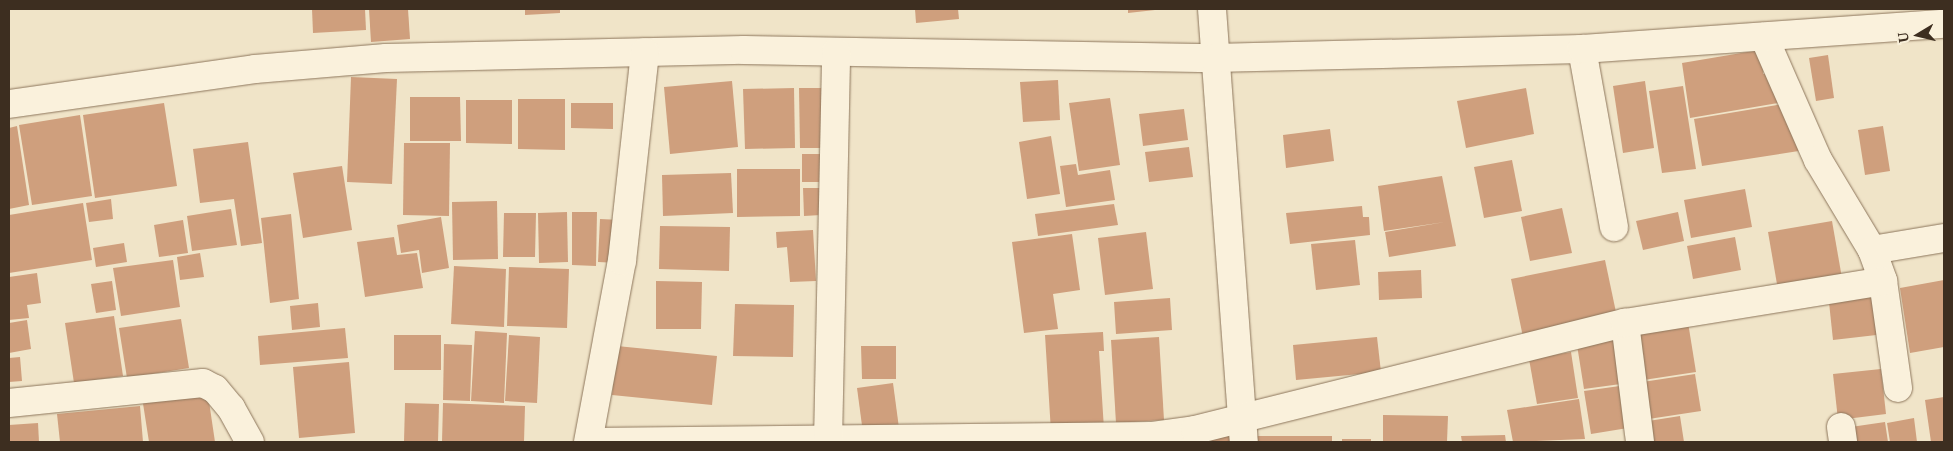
<!DOCTYPE html>
<style>
body{margin:0}
#map{position:relative;width:1953px;height:451px;overflow:hidden;background:#f0e4c8;font-family:"PT Serif",serif}
div>[style]{position:absolute}
[style*='--x']{left:calc(var(--x)*1px);top:calc(var(--y)*1px);width:calc(var(--w)*1px);rotate:calc(var(--a)*1deg)}
.building>*{inset:0;background:#cf9f7d}
.roads{filter:drop-shadow(0 0 1px #8d765c) drop-shadow(0 0 1px #8d765c)}
.street>*{height:28px;margin:-14px;padding:0 14px;transform-origin:14px;border-radius:14px;background:#faf1dc}
span{translate:-50% -50%;white-space:nowrap;text-align:center;line-height:1.15;-webkit-text-stroke:4.5px #f7eed8;paint-order:stroke}
.frame{position:absolute;inset:0;border:10px solid #3d2e20;pointer-events:none}
.north{position:absolute;left:1893px;top:10px;width:50px;height:50px;-webkit-text-stroke:4px #f7eed8;paint-order:stroke;rotate:261deg;font-size:14px;font-weight:700;line-height:20px;text-align:center;color:#3d2e20}
.north::after{content:'';display:block;margin:auto;width:18px;height:22px;background:#3d2e20;clip-path:polygon(50% 0,100% 100%,50% 72%,0 100%)}
</style>
<div id="map">
<div class="building">
<div style="clip-path:polygon(312px 9px,365px 9px,366px 30px,313px 33px)"></div>
<div style="clip-path:polygon(369px 9px,408px 9px,410px 39px,371px 42px)"></div>
<div style="clip-path:polygon(525px 9px,560px 9px,560px 13px,525px 15px)"></div>
<div style="clip-path:polygon(915px 9px,958px 9px,959px 19px,916px 23px)"></div>
<div style="clip-path:polygon(1128px 9px,1155px 9px,1155px 10px,1128px 13px)"></div>
<div style="clip-path:polygon(1765px 49px,1763px 74px,1769px 73px,1774px 81px,1778px 103px,1690px 118px,1682px 63px)"></div>
<div style="clip-path:polygon(1828px 55px,1834px 98px,1816px 101px,1809px 58px)"></div>
<div style="clip-path:polygon(351px 77px,397px 79px,392px 184px,347px 182px)"></div>
<div style="clip-path:polygon(1058px 80px,1060px 120px,1023px 122px,1020px 82px)"></div>
<div style="clip-path:polygon(732px 81px,738px 147px,670px 154px,664px 87px)"></div>
<div style="clip-path:polygon(1645px 81px,1654px 148px,1623px 153px,1613px 86px)"></div>
<div style="clip-path:polygon(1683px 86px,1696px 169px,1662px 173px,1649px 91px)"></div>
<div style="clip-path:polygon(794px 88px,795px 148px,745px 149px,743px 89px)"></div>
<div style="clip-path:polygon(799px 88px,823px 88px,824px 148px,800px 148px)"></div>
<div style="clip-path:polygon(1526px 88px,1534px 134px,1466px 148px,1457px 101px)"></div>
<div style="clip-path:polygon(410px 97px,460px 97px,461px 141px,410px 141px)"></div>
<div style="clip-path:polygon(1110px 98px,1120px 165px,1079px 171px,1069px 103px)"></div>
<div style="clip-path:polygon(518px 99px,565px 99px,565px 150px,518px 149px)"></div>
<div style="clip-path:polygon(466px 100px,512px 100px,512px 144px,466px 143px)"></div>
<div style="clip-path:polygon(164px 103px,177px 186px,95px 198px,83px 115px)"></div>
<div style="clip-path:polygon(571px 103px,613px 103px,613px 129px,571px 128px)"></div>
<div style="clip-path:polygon(1783px 104px,1805px 150px,1702px 166px,1694px 119px)"></div>
<div style="clip-path:polygon(1184px 109px,1188px 140px,1143px 146px,1139px 114px)"></div>
<div style="clip-path:polygon(80px 115px,92px 196px,32px 205px,19px 125px)"></div>
<div style="clip-path:polygon(17px 126px,29px 205px,9px 209px,9px 128px)"></div>
<div style="clip-path:polygon(1883px 126px,1890px 171px,1865px 175px,1858px 130px)"></div>
<div style="clip-path:polygon(1330px 129px,1334px 161px,1286px 168px,1283px 135px)"></div>
<div style="clip-path:polygon(1051px 136px,1060px 194px,1027px 199px,1019px 142px)"></div>
<div style="clip-path:polygon(248px 142px,262px 243px,241px 246px,234px 199px,200px 203px,193px 149px)"></div>
<div style="clip-path:polygon(404px 143px,450px 143px,449px 216px,403px 215px)"></div>
<div style="clip-path:polygon(1189px 147px,1193px 177px,1149px 182px,1145px 152px)"></div>
<div style="clip-path:polygon(802px 154px,824px 154px,824px 182px,802px 182px)"></div>
<div style="clip-path:polygon(1512px 160px,1522px 211px,1484px 218px,1474px 167px)"></div>
<div style="clip-path:polygon(1076px 164px,1078px 175px,1110px 170px,1115px 200px,1066px 207px,1060px 166px)"></div>
<div style="clip-path:polygon(342px 166px,352px 230px,303px 238px,293px 173px)"></div>
<div style="clip-path:polygon(737px 169px,800px 169px,800px 216px,737px 217px)"></div>
<div style="clip-path:polygon(731px 173px,733px 213px,663px 216px,662px 175px)"></div>
<div style="clip-path:polygon(1442px 176px,1456px 246px,1389px 257px,1385px 232px,1445px 222px,1384px 231px,1378px 186px)"></div>
<div style="clip-path:polygon(803px 188px,821px 188px,821px 215px,804px 216px)"></div>
<div style="clip-path:polygon(1745px 189px,1752px 227px,1691px 238px,1684px 200px)"></div>
<div style="clip-path:polygon(111px 199px,113px 219px,89px 222px,86px 203px)"></div>
<div style="clip-path:polygon(497px 201px,498px 259px,453px 260px,452px 202px)"></div>
<div style="clip-path:polygon(83px 203px,92px 260px,9px 273px,9px 215px)"></div>
<div style="clip-path:polygon(1114px 204px,1118px 225px,1038px 236px,1035px 214px)"></div>
<div style="clip-path:polygon(1362px 206px,1363px 217px,1369px 217px,1370px 235px,1290px 244px,1286px 213px)"></div>
<div style="clip-path:polygon(1562px 208px,1572px 253px,1530px 261px,1521px 217px)"></div>
<div style="clip-path:polygon(231px 209px,237px 245px,192px 251px,187px 216px)"></div>
<div style="clip-path:polygon(567px 212px,568px 262px,539px 263px,538px 213px)"></div>
<div style="clip-path:polygon(572px 212px,597px 212px,596px 266px,572px 265px)"></div>
<div style="clip-path:polygon(1678px 212px,1684px 241px,1643px 250px,1636px 221px)"></div>
<div style="clip-path:polygon(504px 213px,536px 213px,535px 257px,503px 257px)"></div>
<div style="clip-path:polygon(291px 214px,299px 299px,270px 303px,261px 218px)"></div>
<div style="clip-path:polygon(441px 217px,449px 268px,422px 273px,419px 250px,401px 253px,397px 225px)"></div>
<div style="clip-path:polygon(600px 219px,621px 220px,619px 263px,598px 262px)"></div>
<div style="clip-path:polygon(183px 220px,188px 253px,159px 257px,154px 225px)"></div>
<div style="clip-path:polygon(1832px 221px,1842px 278px,1778px 290px,1768px 232px)"></div>
<div style="clip-path:polygon(660px 226px,730px 227px,729px 271px,659px 269px)"></div>
<div style="clip-path:polygon(813px 230px,816px 281px,790px 282px,787px 247px,777px 248px,776px 232px)"></div>
<div style="clip-path:polygon(1146px 232px,1153px 289px,1105px 295px,1098px 238px)"></div>
<div style="clip-path:polygon(1072px 234px,1080px 290px,1053px 294px,1058px 329px,1024px 333px,1012px 242px)"></div>
<div style="clip-path:polygon(394px 237px,397px 255px,417px 253px,423px 288px,365px 297px,357px 242px)"></div>
<div style="clip-path:polygon(1735px 237px,1741px 270px,1693px 279px,1687px 246px)"></div>
<div style="clip-path:polygon(1355px 240px,1360px 285px,1316px 290px,1311px 244px)"></div>
<div style="clip-path:polygon(124px 243px,127px 262px,96px 267px,93px 248px)"></div>
<div style="clip-path:polygon(200px 253px,204px 277px,180px 280px,177px 257px)"></div>
<div style="clip-path:polygon(173px 260px,180px 307px,121px 316px,113px 268px)"></div>
<div style="clip-path:polygon(1605px 260px,1617px 317px,1523px 337px,1511px 279px)"></div>
<div style="clip-path:polygon(454px 266px,506px 269px,504px 327px,451px 324px)"></div>
<div style="clip-path:polygon(509px 267px,569px 269px,567px 328px,507px 326px)"></div>
<div style="clip-path:polygon(1421px 270px,1422px 298px,1379px 300px,1378px 272px)"></div>
<div style="clip-path:polygon(37px 273px,41px 303px,27px 305px,29px 318px,9px 320px,9px 277px)"></div>
<div style="clip-path:polygon(1944px 280px,1944px 347px,1910px 353px,1900px 288px)"></div>
<div style="clip-path:polygon(112px 281px,116px 310px,96px 313px,91px 284px)"></div>
<div style="clip-path:polygon(656px 281px,702px 282px,701px 329px,656px 329px)"></div>
<div style="clip-path:polygon(1880px 287px,1885px 334px,1833px 340px,1828px 293px)"></div>
<div style="clip-path:polygon(1170px 298px,1172px 330px,1116px 334px,1114px 302px)"></div>
<div style="clip-path:polygon(318px 303px,320px 327px,292px 330px,290px 306px)"></div>
<div style="clip-path:polygon(735px 304px,794px 305px,793px 357px,733px 356px)"></div>
<div style="clip-path:polygon(114px 316px,123px 376px,74px 383px,65px 323px)"></div>
<div style="clip-path:polygon(1687px 316px,1696px 372px,1637px 381px,1628px 325px)"></div>
<div style="clip-path:polygon(181px 319px,189px 368px,127px 378px,119px 328px)"></div>
<div style="clip-path:polygon(27px 320px,31px 349px,9px 353px,9px 323px)"></div>
<div style="clip-path:polygon(345px 328px,348px 358px,260px 365px,258px 336px)"></div>
<div style="clip-path:polygon(475px 331px,507px 333px,504px 403px,471px 401px)"></div>
<div style="clip-path:polygon(1103px 332px,1104px 351px,1099px 351px,1104px 429px,1051px 432px,1045px 335px)"></div>
<div style="clip-path:polygon(394px 335px,441px 335px,441px 370px,394px 370px)"></div>
<div style="clip-path:polygon(509px 335px,540px 337px,537px 403px,505px 401px)"></div>
<div style="clip-path:polygon(1159px 337px,1164px 420px,1116px 423px,1111px 340px)"></div>
<div style="clip-path:polygon(1377px 337px,1381px 372px,1296px 380px,1293px 345px)"></div>
<div style="clip-path:polygon(1621px 339px,1628px 383px,1584px 389px,1577px 345px)"></div>
<div style="clip-path:polygon(444px 344px,472px 345px,470px 401px,443px 400px)"></div>
<div style="clip-path:polygon(617px 346px,717px 356px,712px 405px,612px 395px)"></div>
<div style="clip-path:polygon(861px 346px,896px 346px,896px 379px,862px 379px)"></div>
<div style="clip-path:polygon(1571px 352px,1578px 398px,1537px 404px,1529px 359px)"></div>
<div style="clip-path:polygon(20px 357px,22px 381px,9px 382px,9px 358px)"></div>
<div style="clip-path:polygon(349px 362px,355px 433px,299px 438px,293px 367px)"></div>
<div style="clip-path:polygon(1881px 369px,1886px 414px,1838px 420px,1833px 374px)"></div>
<div style="clip-path:polygon(1695px 374px,1701px 411px,1642px 420px,1636px 383px)"></div>
<div style="clip-path:polygon(893px 383px,899px 428px,863px 433px,857px 388px)"></div>
<div style="clip-path:polygon(1627px 385px,1634px 427px,1591px 434px,1584px 391px)"></div>
<div style="clip-path:polygon(207px 388px,215px 442px,149px 442px,142px 397px)"></div>
<div style="clip-path:polygon(1944px 397px,1944px 442px,1931px 442px,1925px 400px)"></div>
<div style="clip-path:polygon(1579px 399px,1585px 439px,1513px 442px,1507px 410px)"></div>
<div style="clip-path:polygon(405px 403px,439px 404px,438px 442px,404px 442px)"></div>
<div style="clip-path:polygon(443px 403px,525px 406px,524px 442px,442px 442px)"></div>
<div style="clip-path:polygon(140px 406px,143px 442px,60px 442px,57px 414px)"></div>
<div style="clip-path:polygon(1383px 415px,1448px 416px,1447px 442px,1383px 442px)"></div>
<div style="clip-path:polygon(1680px 416px,1684px 442px,1645px 442px,1642px 422px)"></div>
<div style="clip-path:polygon(1914px 418px,1917px 442px,1890px 442px,1887px 423px)"></div>
<div style="clip-path:polygon(1885px 422px,1888px 442px,1846px 442px,1844px 428px)"></div>
<div style="clip-path:polygon(38px 423px,39px 442px,9px 442px,9px 425px)"></div>
<div style="clip-path:polygon(1236px 435px,1237px 442px,1207px 442px,1206px 439px)"></div>
<div style="clip-path:polygon(1505px 435px,1506px 442px,1462px 442px,1461px 436px)"></div>
<div style="clip-path:polygon(1255px 436px,1332px 436px,1332px 442px,1255px 442px)"></div>
<div style="clip-path:polygon(1342px 439px,1371px 439px,1371px 442px,1342px 442px)"></div>
</div>
<div class="roads">
<div class="street">
<div style="--x:1212;--y:9;--w:434;--a:85.8"></div>
<div style="--x:1764;--y:37;--w:134;--a:66.3"></div>
<div style="--x:1818;--y:160;--w:105;--a:59"></div>
<div style="--x:1872;--y:250;--w:33;--a:70"></div>
<div style="--x:1883;--y:281;--w:108;--a:82"></div>
<div style="--x:1582;--y:49;--w:181;--a:79.8"></div>
<div style="--x:9;--y:104;--w:248;--a:-8.1"></div>
<div style="--x:255;--y:69;--w:131;--a:-4.8"></div>
<div style="--x:386;--y:58;--w:358;--a:-1.3"></div>
<div style="--x:744;--y:50;--w:470;--a:1"></div>
<div style="--x:1214;--y:58;--w:368;--a:-1.4"></div>
<div style="--x:1582;--y:49;--w:363;--a:-4"></div>
<div style="--x:1872;--y:250;--w:73;--a:-9.5"></div>
<div style="--x:1625;--y:323;--w:120;--a:82.8"></div>
<div style="--x:9;--y:403;--w:195;--a:-5.9"></div>
<div style="--x:203;--y:383;--w:13;--a:27"></div>
<div style="--x:215;--y:389;--w:25;--a:50"></div>
<div style="--x:231;--y:408;--w:39;--a:61"></div>
<div style="--x:1841;--y:427;--w:15;--a:82"></div>
<div style="--x:588;--y:442;--w:184;--a:-79.4"></div>
<div style="--x:622;--y:261;--w:210;--a:-83.7"></div>
<div style="--x:592;--y:442;--w:559;--a:-0.61"></div>
<div style="--x:1151;--y:436;--w:44;--a:-7.8"></div>
<div style="--x:1195;--y:430;--w:443;--a:-14"></div>
<div style="--x:1625;--y:323;--w:261;--a:-9.2"></div>
<div style="--x:828;--y:442;--w:390;--a:-88.8"></div>
</div>
</div>
<div class="frame"></div>
<div class="north">U</div>
</div>
